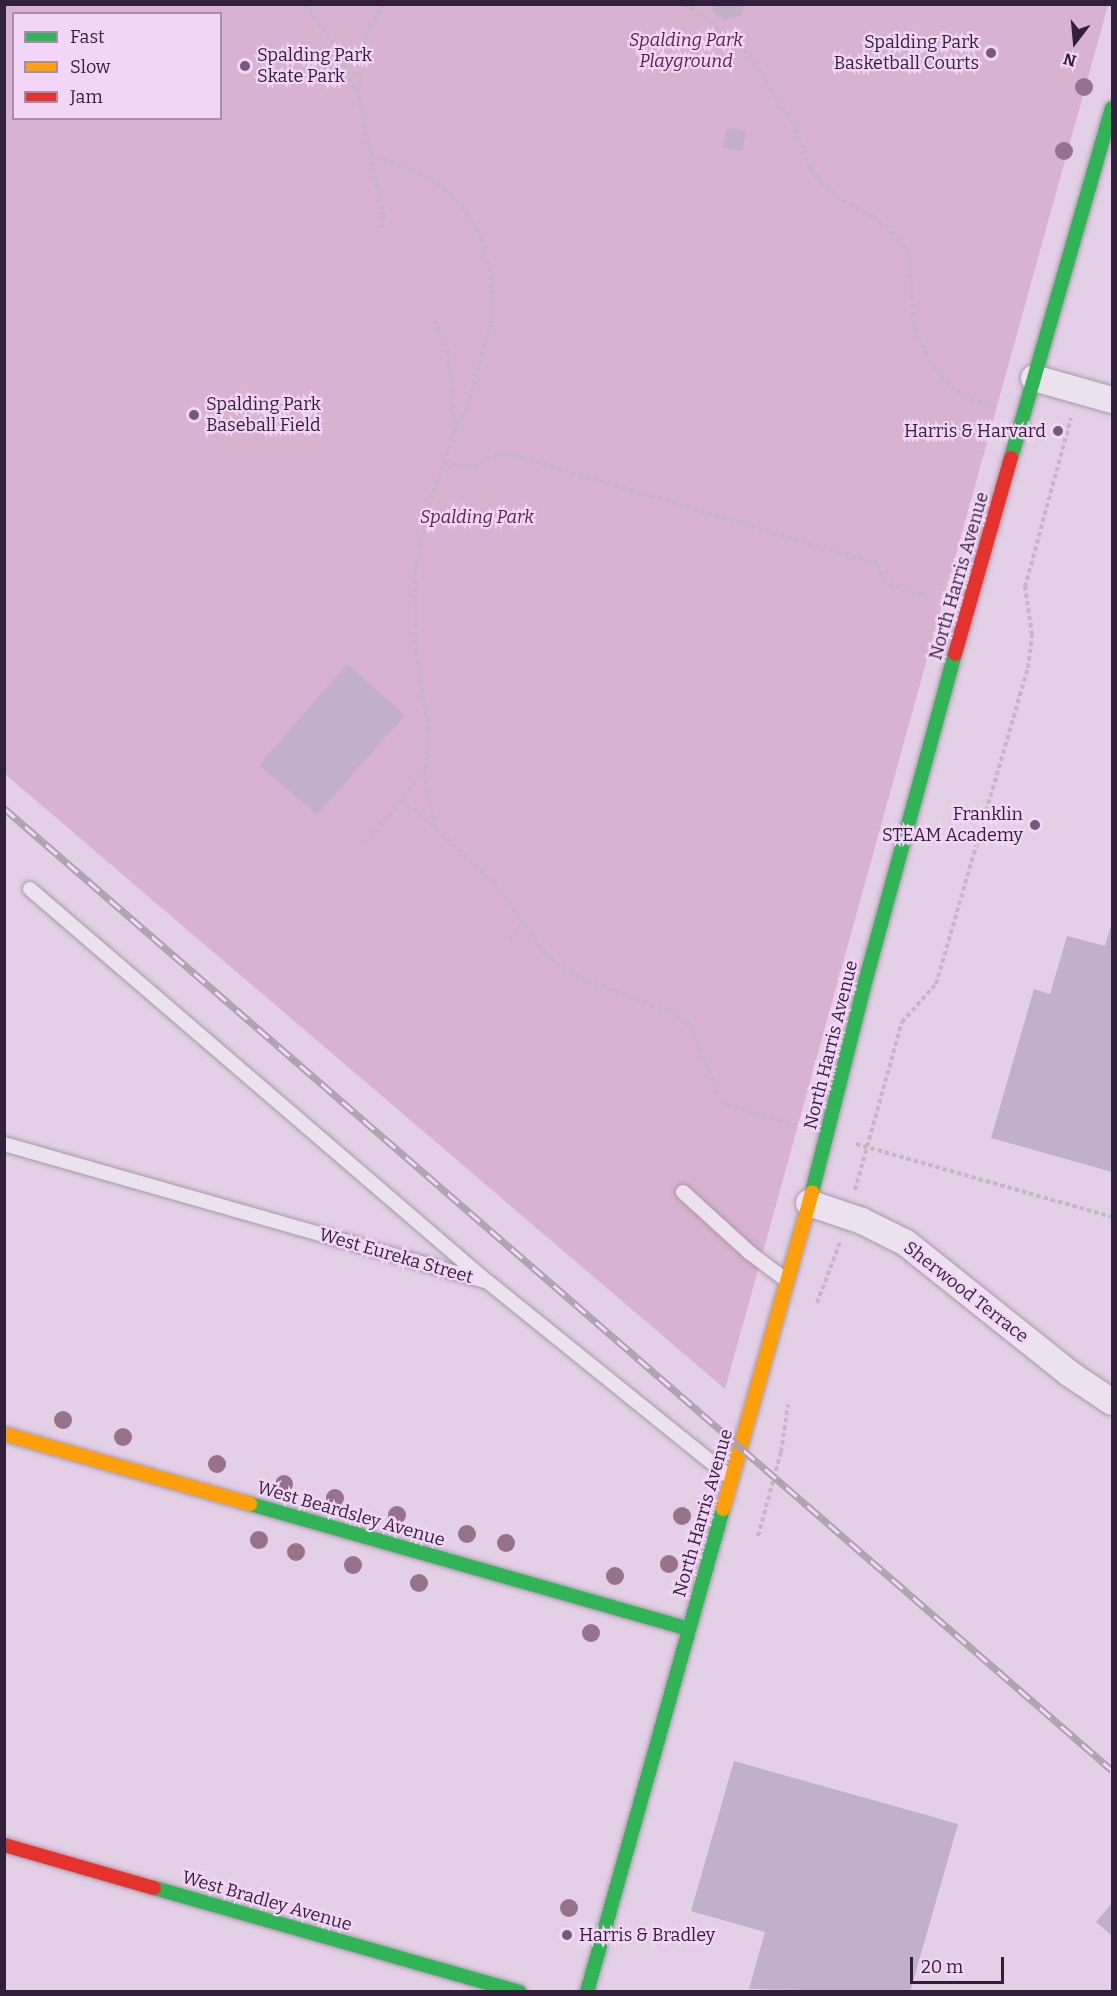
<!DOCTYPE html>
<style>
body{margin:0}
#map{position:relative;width:1117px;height:1996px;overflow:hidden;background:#e3cfe6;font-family:Bitter,serif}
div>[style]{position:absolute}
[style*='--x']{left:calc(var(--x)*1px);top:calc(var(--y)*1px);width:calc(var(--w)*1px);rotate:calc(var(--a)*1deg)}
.green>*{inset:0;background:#d7b2d1}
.building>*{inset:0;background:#c2b0ca}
.path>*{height:4px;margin-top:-2px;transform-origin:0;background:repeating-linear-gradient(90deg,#c4b8c7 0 4.5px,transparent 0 7.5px)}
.roads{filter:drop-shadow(0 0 2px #a898ab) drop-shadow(0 0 2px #a898ab)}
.lane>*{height:14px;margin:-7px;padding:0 7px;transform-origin:7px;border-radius:7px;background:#ece1ee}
.street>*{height:26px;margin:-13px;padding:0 13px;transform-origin:13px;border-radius:13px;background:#ece1ee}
.fast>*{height:14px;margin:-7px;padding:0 7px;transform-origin:7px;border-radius:7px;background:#30b455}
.slow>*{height:14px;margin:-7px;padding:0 7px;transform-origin:7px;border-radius:7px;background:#ff9f0a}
.jam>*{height:14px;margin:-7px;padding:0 7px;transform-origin:7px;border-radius:7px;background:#e5322d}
.rail>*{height:7px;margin-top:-3.5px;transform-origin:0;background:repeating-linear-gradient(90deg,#f3d6f7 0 14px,#aca1ae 0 28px);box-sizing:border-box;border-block:2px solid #aca1ae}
.trees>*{width:18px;height:18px;margin:-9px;border-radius:50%;background:#97728c}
.dots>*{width:16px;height:16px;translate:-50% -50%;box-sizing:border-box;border:3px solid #f3d6f7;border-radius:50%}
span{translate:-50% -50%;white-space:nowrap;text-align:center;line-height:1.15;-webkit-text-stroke:4.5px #f3d6f7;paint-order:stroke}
.park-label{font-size:18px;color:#582542;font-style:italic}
.poi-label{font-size:18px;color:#321f3b}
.right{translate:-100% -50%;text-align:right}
.left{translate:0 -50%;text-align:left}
.street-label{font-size:18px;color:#321f3b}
.frame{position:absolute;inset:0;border:6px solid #321f3b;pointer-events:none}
.legend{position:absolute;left:12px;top:12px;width:210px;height:108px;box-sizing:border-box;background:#f3d6f7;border:2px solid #a68dac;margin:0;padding:8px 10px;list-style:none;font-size:18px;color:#321f3b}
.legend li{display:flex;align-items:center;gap:12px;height:30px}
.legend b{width:30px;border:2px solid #a68dac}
.north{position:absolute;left:1045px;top:12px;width:60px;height:60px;-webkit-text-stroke:4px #f3d6f7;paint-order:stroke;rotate:196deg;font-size:16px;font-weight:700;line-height:24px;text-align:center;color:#321f3b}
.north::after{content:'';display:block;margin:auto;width:21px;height:27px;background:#321f3b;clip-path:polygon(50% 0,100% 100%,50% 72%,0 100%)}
.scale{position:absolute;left:910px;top:1957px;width:94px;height:27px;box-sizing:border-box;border:3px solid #321f3b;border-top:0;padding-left:8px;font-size:18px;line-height:21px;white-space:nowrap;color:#321f3b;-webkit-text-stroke:4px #f3d6f7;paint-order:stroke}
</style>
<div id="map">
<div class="green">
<div style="clip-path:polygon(evenodd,5px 5px,1108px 5px,725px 1389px,5px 774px,5px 5px,14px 14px,220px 14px,220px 118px,14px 118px,14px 14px)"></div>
</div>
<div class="building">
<div style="clip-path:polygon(713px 4px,743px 4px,742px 15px,725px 20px,713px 11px)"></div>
<div style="clip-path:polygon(727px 127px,746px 131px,742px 151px,723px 147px)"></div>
<div style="clip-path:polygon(347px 664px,405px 715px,317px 815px,259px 765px)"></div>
<div style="clip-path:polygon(1112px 922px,1112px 1172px,991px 1138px,1034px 989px,1050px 994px,1067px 936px,1105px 946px)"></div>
<div style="clip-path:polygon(734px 1761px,958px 1824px,910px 1992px,749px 1989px,765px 1932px,691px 1911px)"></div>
<div style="clip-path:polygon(1112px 1903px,1112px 1936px,1096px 1922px)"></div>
</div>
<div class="path">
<div style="--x:305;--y:4;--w:57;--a:54.3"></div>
<div style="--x:338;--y:50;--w:48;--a:66.6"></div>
<div style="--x:384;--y:4;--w:27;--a:121"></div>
<div style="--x:370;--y:27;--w:25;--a:111"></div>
<div style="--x:361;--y:50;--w:45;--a:93.8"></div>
<div style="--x:358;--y:95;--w:59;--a:78.3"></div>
<div style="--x:370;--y:153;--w:66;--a:23.1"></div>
<div style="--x:431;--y:179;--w:26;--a:39"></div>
<div style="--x:451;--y:195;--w:26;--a:50"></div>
<div style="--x:468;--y:215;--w:26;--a:61"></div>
<div style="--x:481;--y:238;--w:39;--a:75"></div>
<div style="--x:491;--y:276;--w:47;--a:90"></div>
<div style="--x:491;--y:323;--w:88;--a:105.8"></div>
<div style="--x:467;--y:408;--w:26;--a:118"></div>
<div style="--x:455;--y:431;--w:82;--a:109.3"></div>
<div style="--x:428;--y:508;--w:65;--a:101.5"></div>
<div style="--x:415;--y:572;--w:79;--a:89.3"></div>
<div style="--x:416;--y:651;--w:77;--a:81"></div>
<div style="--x:428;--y:727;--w:53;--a:93.2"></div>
<div style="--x:425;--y:780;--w:50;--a:77.3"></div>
<div style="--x:436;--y:829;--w:80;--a:42.5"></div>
<div style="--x:495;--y:883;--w:86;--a:54.5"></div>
<div style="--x:545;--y:953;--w:15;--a:42"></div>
<div style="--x:556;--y:963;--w:28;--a:32"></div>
<div style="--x:580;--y:978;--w:96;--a:20.7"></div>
<div style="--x:670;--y:1012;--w:18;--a:29"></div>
<div style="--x:686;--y:1021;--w:24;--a:62"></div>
<div style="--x:697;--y:1042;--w:61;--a:68"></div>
<div style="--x:720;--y:1099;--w:9;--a:41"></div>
<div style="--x:727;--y:1105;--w:73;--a:16.7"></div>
<div style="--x:684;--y:4;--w:23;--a:31"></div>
<div style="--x:704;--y:16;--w:61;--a:41"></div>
<div style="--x:750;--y:56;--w:86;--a:57.8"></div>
<div style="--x:796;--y:129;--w:41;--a:70.3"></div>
<div style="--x:810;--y:168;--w:17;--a:54"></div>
<div style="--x:820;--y:182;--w:21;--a:41"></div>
<div style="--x:836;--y:196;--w:43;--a:29.6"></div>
<div style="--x:873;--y:217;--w:33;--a:38"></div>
<div style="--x:899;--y:237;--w:25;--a:63"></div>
<div style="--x:910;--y:259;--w:63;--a:87.3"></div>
<div style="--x:913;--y:322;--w:33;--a:69"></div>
<div style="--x:925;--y:353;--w:28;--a:58"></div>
<div style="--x:940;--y:377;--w:30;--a:40"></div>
<div style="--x:963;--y:396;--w:32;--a:20"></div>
<div style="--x:712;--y:23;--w:10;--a:-53"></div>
<div style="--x:370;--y:154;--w:65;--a:77.5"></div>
<div style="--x:384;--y:217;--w:16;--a:104"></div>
<div style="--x:434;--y:321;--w:33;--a:65"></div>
<div style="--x:448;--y:351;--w:79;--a:84.9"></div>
<div style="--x:445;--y:461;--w:16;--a:22"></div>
<div style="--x:460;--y:467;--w:15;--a:4"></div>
<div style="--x:475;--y:468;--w:26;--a:-32"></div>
<div style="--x:497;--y:454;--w:17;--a:3"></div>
<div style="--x:514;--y:455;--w:380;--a:16.7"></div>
<div style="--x:878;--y:564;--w:16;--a:72"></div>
<div style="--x:883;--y:579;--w:8;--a:40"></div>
<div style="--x:889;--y:584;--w:45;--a:18"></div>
<div style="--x:401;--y:800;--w:45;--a:38.7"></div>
<div style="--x:364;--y:843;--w:69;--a:-49.1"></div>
<div style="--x:409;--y:791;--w:30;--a:-62"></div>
<div style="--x:509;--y:940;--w:23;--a:-49"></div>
<div style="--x:856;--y:1144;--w:266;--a:15.9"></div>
<div style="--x:855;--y:1190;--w:174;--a:-74.4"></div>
<div style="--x:902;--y:1022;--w:51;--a:-48.2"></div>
<div style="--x:936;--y:984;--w:329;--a:-73.8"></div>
<div style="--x:1028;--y:668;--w:33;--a:-83"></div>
<div style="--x:1032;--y:635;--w:49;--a:-98.3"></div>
<div style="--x:1025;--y:587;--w:175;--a:-74.8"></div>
<div style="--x:817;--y:1303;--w:65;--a:-69.3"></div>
<div style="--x:758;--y:1536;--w:87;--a:-74.7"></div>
<div style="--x:781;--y:1452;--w:48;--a:-81.5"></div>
</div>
<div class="roads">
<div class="lane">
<div style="--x:30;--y:889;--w:599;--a:40.66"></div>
<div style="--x:4;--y:1144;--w:503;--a:15.91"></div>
<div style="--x:488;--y:1282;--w:311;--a:38.9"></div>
<div style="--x:683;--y:1192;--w:91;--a:42.3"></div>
<div style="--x:750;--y:1253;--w:45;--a:36.9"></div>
</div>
<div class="street">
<div style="--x:1034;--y:378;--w:81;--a:15.8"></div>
<div style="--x:809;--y:1203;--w:56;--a:18.8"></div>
<div style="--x:862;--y:1221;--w:49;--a:26.6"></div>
<div style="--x:906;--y:1243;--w:210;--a:38.6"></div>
<div style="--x:1070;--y:1374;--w:50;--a:33.7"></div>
</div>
<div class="fast">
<div style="--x:1011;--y:458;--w:364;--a:-73.9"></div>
<div style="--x:812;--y:1192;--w:212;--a:-75.8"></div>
<div style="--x:864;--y:986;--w:344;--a:-74.7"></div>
<div style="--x:250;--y:1504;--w:455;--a:15.9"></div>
<div style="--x:154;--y:1888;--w:380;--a:15.9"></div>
<div style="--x:587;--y:1992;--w:502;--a:-74.27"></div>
</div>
<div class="slow">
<div style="--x:4;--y:1434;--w:256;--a:15.9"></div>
<div style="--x:723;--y:1509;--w:329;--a:-74.3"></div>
</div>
<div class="jam">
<div style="--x:955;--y:654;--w:204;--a:-74.1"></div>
<div style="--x:4;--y:1845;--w:156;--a:16"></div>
</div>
</div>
<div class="rail">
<div style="--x:4;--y:808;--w:1467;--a:40.97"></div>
</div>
<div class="trees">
<div style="left:1084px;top:87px"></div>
<div style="left:1064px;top:151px"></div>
<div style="left:63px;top:1420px"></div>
<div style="left:123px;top:1437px"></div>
<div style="left:217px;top:1464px"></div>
<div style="left:284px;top:1484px"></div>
<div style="left:335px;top:1498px"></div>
<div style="left:397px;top:1515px"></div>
<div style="left:682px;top:1516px"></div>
<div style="left:467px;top:1534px"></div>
<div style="left:259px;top:1540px"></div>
<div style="left:506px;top:1543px"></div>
<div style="left:296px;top:1552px"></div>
<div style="left:669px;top:1564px"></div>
<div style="left:353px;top:1565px"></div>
<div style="left:615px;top:1576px"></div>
<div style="left:419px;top:1583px"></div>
<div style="left:591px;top:1633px"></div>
<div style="left:569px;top:1908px"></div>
</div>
<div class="dots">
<div style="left:991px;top:53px;background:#705d77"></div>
<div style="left:245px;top:66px;background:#705d77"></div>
<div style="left:194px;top:415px;background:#705d77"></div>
<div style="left:1058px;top:431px;background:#705d77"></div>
<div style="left:1035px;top:825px;background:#705d77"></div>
<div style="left:567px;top:1935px;background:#705d77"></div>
</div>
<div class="park-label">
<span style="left:686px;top:51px">Spalding Park<br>Playground</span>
<span style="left:477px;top:517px">Spalding Park</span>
</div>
<div class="poi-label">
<span class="right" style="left:979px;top:53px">Spalding Park<br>Basketball Courts</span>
<span class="left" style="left:257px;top:66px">Spalding Park<br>Skate Park</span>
<span class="left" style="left:206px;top:415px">Spalding Park<br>Baseball Field</span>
<span class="right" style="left:1046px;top:431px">Harris &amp; Harvard</span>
<span class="right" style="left:1023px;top:825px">Franklin<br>STEAM Academy</span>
<span class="left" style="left:579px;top:1935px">Harris &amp; Bradley</span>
</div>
<div class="street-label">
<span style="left:959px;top:576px;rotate:-74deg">North Harris Avenue</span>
<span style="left:831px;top:1045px;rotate:-76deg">North Harris Avenue</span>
<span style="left:396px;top:1256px;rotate:16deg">West Eureka Street</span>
<span style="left:966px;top:1292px;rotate:38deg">Sherwood Terrace</span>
<span style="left:703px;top:1513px;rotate:-74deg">North Harris Avenue</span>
<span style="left:351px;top:1514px;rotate:16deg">West Beardsley Avenue</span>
<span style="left:267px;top:1901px;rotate:16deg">West Bradley Avenue</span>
</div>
<div class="frame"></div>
<ul class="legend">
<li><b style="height:8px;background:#30b455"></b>Fast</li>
<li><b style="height:8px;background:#ff9f0a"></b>Slow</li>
<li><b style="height:8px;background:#e5322d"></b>Jam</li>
</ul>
<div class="north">N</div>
<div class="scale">20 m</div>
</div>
